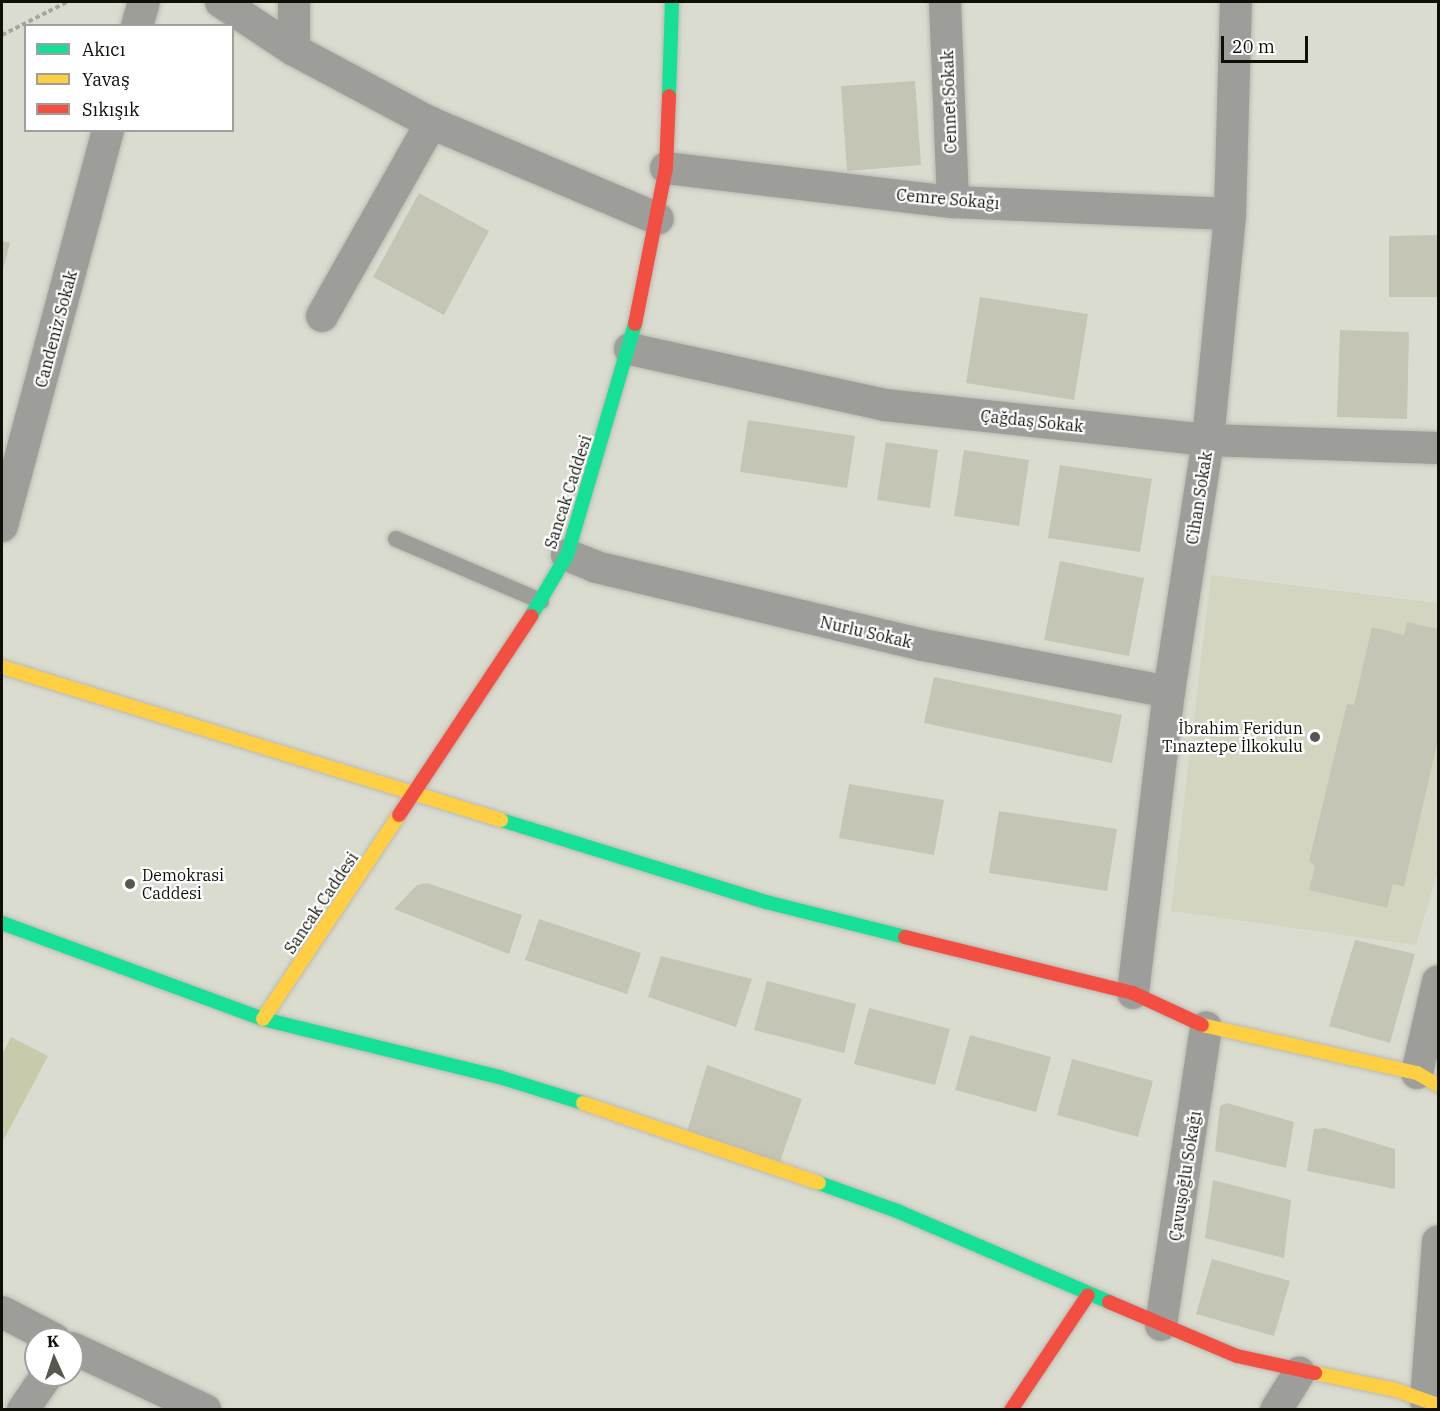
<!DOCTYPE html>
<meta charset="utf-8">
<style>
body{margin:0}
#map{position:relative;width:1440px;height:1411px;overflow:hidden;background:#dbdcd0;font-family:"IBM Plex Serif",serif}
div>[style]{position:absolute}
[style*='--x']{left:calc(var(--x)*1px);top:calc(var(--y)*1px);width:calc(var(--w)*1px);rotate:calc(var(--a)*1deg)}
.built>*{inset:0;background:#d4d5c0}
.green>*{inset:0;background:#c8caac}
.building>*{inset:0;background:#c4c5b4}
.path>*{height:4px;margin-top:-2px;transform-origin:0;background:repeating-linear-gradient(90deg,#a4a59d 0 4.5px,transparent 0 7.5px)}
.roads{filter:drop-shadow(0 0 2px #babab1) drop-shadow(0 0 2px #babab1)}
.lane>*{height:16px;margin:-8px;padding:0 8px;transform-origin:8px;border-radius:8px;background:#9d9d99}
.street>*{height:32px;margin:-16px;padding:0 16px;transform-origin:16px;border-radius:16px;background:#9d9d99}
.fast>*{height:14px;margin:-7px;padding:0 7px;transform-origin:7px;border-radius:7px;background:#16e098}
.slow>*{height:14px;margin:-7px;padding:0 7px;transform-origin:7px;border-radius:7px;background:#ffcf43}
.jam>*{height:14px;margin:-7px;padding:0 7px;transform-origin:7px;border-radius:7px;background:#f24e42}
.dots>*{width:16px;height:16px;translate:-50% -50%;box-sizing:border-box;border:3px solid #fff;border-radius:50%}
span{translate:-50% -50%;white-space:nowrap;text-align:center;line-height:1.15;-webkit-text-stroke:4.5px #fff;paint-order:stroke}
.street-label{font-size:16px;color:#0f0f08}
.poi-label{font-size:16px;color:#0f0f08}
.right{translate:-100% -50%;text-align:right}
.left{translate:0 -50%;text-align:left}
.frame{position:absolute;inset:0;border:3px solid #0f0f08;pointer-events:none}
.legend{position:absolute;left:24px;top:24px;width:210px;height:108px;box-sizing:border-box;background:#fff;border:2px solid #9f9f9c;margin:0;padding:8px 10px;list-style:none;font-size:18px;color:#0f0f08}
.legend li{display:flex;align-items:center;gap:12px;height:30px}
.legend b{width:30px;border:2px solid #9f9f9c}
.north{position:absolute;left:24px;top:1327px;width:60px;height:60px;box-sizing:border-box;background:#fff;border:2px solid #9f9f9c;border-radius:50%;rotate:357deg;font-size:16px;font-weight:700;line-height:24px;text-align:center;color:#0f0f08}
.north::after{content:'';display:block;margin:auto;width:21px;height:27px;background:#56574e;clip-path:polygon(50% 0,100% 100%,50% 72%,0 100%)}
.scale{position:absolute;left:1221px;top:36px;width:87px;height:27px;box-sizing:border-box;border:3px solid #0f0f08;border-top:0;padding-left:8px;font-size:18px;line-height:21px;white-space:nowrap;color:#0f0f08;-webkit-text-stroke:4px #fff;paint-order:stroke}
</style>
<div id="map">
<div class="built">
<div style="clip-path:polygon(1211px 575px,1438px 603px,1438px 871px,1416px 945px,1171px 911px)"></div>
</div>
<div class="green">
<div style="clip-path:polygon(11px 1037px,48px 1056px,2px 1143px,2px 1055px)"></div>
</div>
<div class="building">
<div style="clip-path:polygon(915px 81px,921px 165px,847px 171px,841px 86px)"></div>
<div style="clip-path:polygon(419px 193px,489px 231px,444px 315px,373px 277px)"></div>
<div style="clip-path:polygon(1438px 235px,1438px 297px,1389px 297px,1389px 236px)"></div>
<div style="clip-path:polygon(2px 241px,10px 243px,2px 273px)"></div>
<div style="clip-path:polygon(980px 297px,1088px 314px,1074px 400px,966px 383px)"></div>
<div style="clip-path:polygon(1340px 330px,1409px 332px,1407px 419px,1337px 417px)"></div>
<div style="clip-path:polygon(748px 420px,855px 436px,847px 488px,740px 472px)"></div>
<div style="clip-path:polygon(886px 442px,938px 450px,930px 508px,877px 500px)"></div>
<div style="clip-path:polygon(964px 450px,1029px 460px,1019px 526px,954px 516px)"></div>
<div style="clip-path:polygon(1060px 465px,1152px 479px,1140px 552px,1048px 538px)"></div>
<div style="clip-path:polygon(1060px 561px,1144px 578px,1129px 656px,1044px 640px)"></div>
<div style="clip-path:polygon(1407px 622px,1438px 629px,1438px 740px,1404px 887px,1393px 884px,1387px 908px,1309px 890px,1315px 866px,1309px 861px,1347px 704px,1354px 705px,1372px 627px,1404px 635px)"></div>
<div style="clip-path:polygon(934px 677px,1122px 715px,1112px 763px,924px 723px)"></div>
<div style="clip-path:polygon(849px 784px,944px 800px,934px 855px,839px 838px)"></div>
<div style="clip-path:polygon(999px 811px,1117px 829px,1107px 891px,989px 873px)"></div>
<div style="clip-path:polygon(427px 883px,522px 915px,509px 954px,394px 909px,417px 885px)"></div>
<div style="clip-path:polygon(539px 919px,641px 953px,627px 994px,525px 960px)"></div>
<div style="clip-path:polygon(1355px 940px,1415px 954px,1390px 1043px,1329px 1026px)"></div>
<div style="clip-path:polygon(661px 956px,752px 979px,736px 1027px,648px 997px)"></div>
<div style="clip-path:polygon(767px 981px,856px 1004px,844px 1053px,754px 1030px)"></div>
<div style="clip-path:polygon(869px 1008px,950px 1029px,935px 1085px,854px 1064px)"></div>
<div style="clip-path:polygon(970px 1035px,1051px 1057px,1036px 1112px,955px 1090px)"></div>
<div style="clip-path:polygon(1072px 1059px,1153px 1081px,1138px 1137px,1057px 1115px)"></div>
<div style="clip-path:polygon(707px 1065px,802px 1099px,778px 1167px,687px 1132px)"></div>
<div style="clip-path:polygon(1227px 1103px,1294px 1122px,1286px 1168px,1215px 1151px,1220px 1106px)"></div>
<div style="clip-path:polygon(1325px 1128px,1395px 1149px,1395px 1189px,1307px 1171px,1314px 1129px)"></div>
<div style="clip-path:polygon(1213px 1180px,1291px 1200px,1284px 1258px,1205px 1238px)"></div>
<div style="clip-path:polygon(1212px 1259px,1290px 1281px,1274px 1336px,1196px 1314px)"></div>
</div>
<div class="path">
<div style="--x:2;--y:35;--w:73;--a:-26.9"></div>
</div>
<div class="roads">
<div class="lane">
<div style="--x:396;--y:539;--w:158;--a:23.2"></div>
</div>
<div class="street">
<div style="--x:221;--y:2;--w:87;--a:33.3"></div>
<div style="--x:294;--y:50;--w:155;--a:28.1"></div>
<div style="--x:431;--y:123;--w:246;--a:22.9"></div>
<div style="--x:945;--y:2;--w:200;--a:87.7"></div>
<div style="--x:137;--y:26;--w:25;--a:-74"></div>
<div style="--x:294;--y:50;--w:48;--a:-90"></div>
<div style="--x:666;--y:168;--w:289;--a:6.8"></div>
<div style="--x:953;--y:202;--w:277;--a:2.5"></div>
<div style="--x:322;--y:316;--w:222;--a:-60.5"></div>
<div style="--x:630;--y:349;--w:261;--a:12.4"></div>
<div style="--x:885;--y:405;--w:325;--a:6.2"></div>
<div style="--x:1208;--y:440;--w:230;--a:2"></div>
<div style="--x:2;--y:526;--w:410;--a:-75"></div>
<div style="--x:567;--y:555;--w:31;--a:22"></div>
<div style="--x:596;--y:567;--w:336;--a:13.4"></div>
<div style="--x:923;--y:645;--w:250;--a:10.8"></div>
<div style="--x:1133;--y:993;--w:303;--a:-83.2"></div>
<div style="--x:1169;--y:692;--w:255;--a:-81.2"></div>
<div style="--x:1208;--y:440;--w:227;--a:-84.4"></div>
<div style="--x:1230;--y:214;--w:212;--a:-88.4"></div>
<div style="--x:1417;--y:1073;--w:94;--a:-77.1"></div>
<div style="--x:2;--y:1312;--w:59;--a:27.4"></div>
<div style="--x:1161;--y:1325;--w:301;--a:-81.4"></div>
<div style="--x:72;--y:1348;--w:147;--a:25"></div>
<div style="--x:1426;--y:1401;--w:160;--a:-85.7"></div>
<div style="--x:23;--y:1410;--w:42;--a:-55.6"></div>
<div style="--x:1276;--y:1410;--w:44;--a:-58.1"></div>
</div>
<div class="fast">
<div style="--x:669;--y:96;--w:94;--a:-88.2"></div>
<div style="--x:531;--y:616;--w:71;--a:-59.5"></div>
<div style="--x:567;--y:555;--w:241;--a:-73.6"></div>
<div style="--x:501;--y:820;--w:277;--a:17.2"></div>
<div style="--x:766;--y:902;--w:143;--a:14.1"></div>
<div style="--x:2;--y:923;--w:278;--a:20.2"></div>
<div style="--x:263;--y:1019;--w:243;--a:13.8"></div>
<div style="--x:499;--y:1077;--w:88;--a:17.2"></div>
<div style="--x:819;--y:1183;--w:83;--a:19.7"></div>
<div style="--x:897;--y:1211;--w:231;--a:23.2"></div>
</div>
<div class="slow">
<div style="--x:2;--y:667;--w:522;--a:17.05"></div>
<div style="--x:263;--y:1019;--w:245;--a:-56.3"></div>
<div style="--x:1202;--y:1025;--w:220;--a:12.6"></div>
<div style="--x:1417;--y:1073;--w:24;--a:30"></div>
<div style="--x:583;--y:1103;--w:249;--a:18.7"></div>
<div style="--x:1315;--y:1373;--w:83;--a:11.9"></div>
<div style="--x:1396;--y:1390;--w:45;--a:19.7"></div>
</div>
<div class="jam">
<div style="--x:635;--y:324;--w:159;--a:-78.8"></div>
<div style="--x:666;--y:168;--w:72;--a:-87.6"></div>
<div style="--x:399;--y:815;--w:239;--a:-56.4"></div>
<div style="--x:905;--y:937;--w:235;--a:13.8"></div>
<div style="--x:1133;--y:993;--w:76;--a:24.9"></div>
<div style="--x:1109;--y:1302;--w:139;--a:22.9"></div>
<div style="--x:1237;--y:1356;--w:80;--a:12.3"></div>
<div style="--x:1011;--y:1410;--w:138;--a:-56.2"></div>
</div>
</div>
<div class="dots">
<div style="left:1315px;top:737px;background:#56574e"></div>
<div style="left:130px;top:884px;background:#56574e"></div>
</div>
<div class="street-label">
<span style="left:949px;top:102px;rotate:-92deg">Cennet Sokak</span>
<span style="left:948px;top:199px;rotate:5deg">Cemre Sokağı</span>
<span style="left:56px;top:329px;rotate:-75deg">Candeniz Sokak</span>
<span style="left:1032px;top:421px;rotate:6deg">Çağdaş Sokak</span>
<span style="left:568px;top:492px;rotate:-72deg">Sancak Caddesi</span>
<span style="left:1199px;top:498px;rotate:-81deg">Cihan Sokak</span>
<span style="left:866px;top:632px;rotate:13deg">Nurlu Sokak</span>
<span style="left:321px;top:903px;rotate:-56deg">Sancak Caddesi</span>
<span style="left:1185px;top:1176px;rotate:-81deg">Çavuşoğlu Sokağı</span>
</div>
<div class="poi-label">
<span class="right" style="left:1303px;top:737px">İbrahim Feridun<br>Tınaztepe İlkokulu</span>
<span class="left" style="left:142px;top:884px">Demokrasi<br>Caddesi</span>
</div>
<div class="frame"></div>
<ul class="legend">
<li><b style="height:8px;background:#16e098"></b>Akıcı</li>
<li><b style="height:8px;background:#ffcf43"></b>Yavaş</li>
<li><b style="height:8px;background:#f24e42"></b>Sıkışık</li>
</ul>
<div class="north">K</div>
<div class="scale">20 m</div>
</div>
